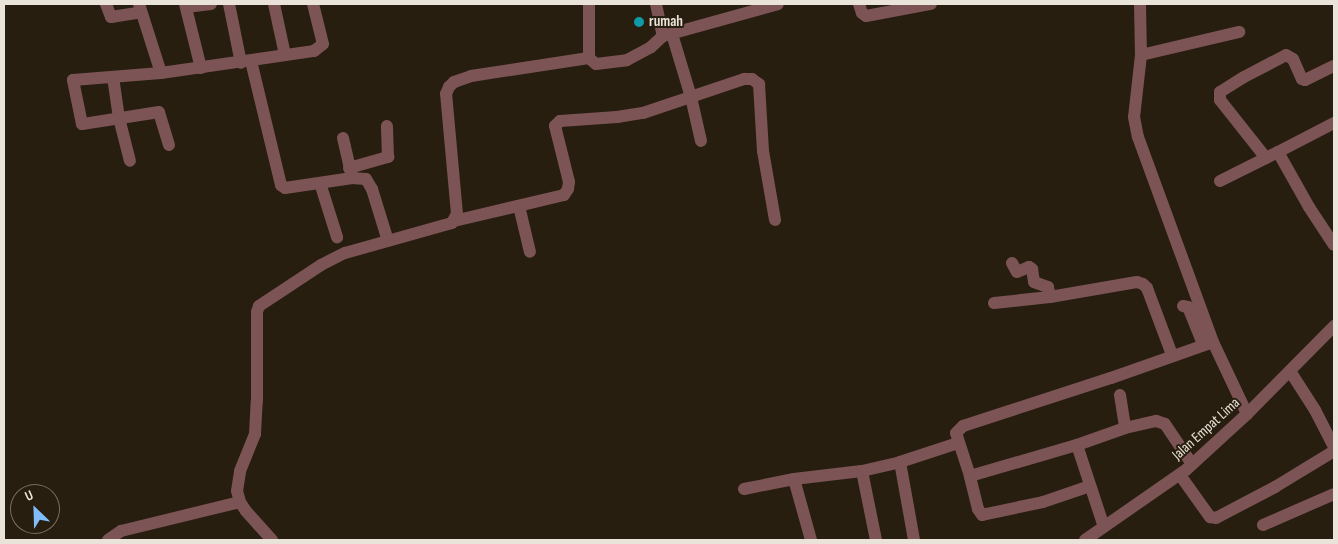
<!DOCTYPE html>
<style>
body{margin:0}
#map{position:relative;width:1338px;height:544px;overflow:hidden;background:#281e0f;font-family:"Sofia Sans Condensed",sans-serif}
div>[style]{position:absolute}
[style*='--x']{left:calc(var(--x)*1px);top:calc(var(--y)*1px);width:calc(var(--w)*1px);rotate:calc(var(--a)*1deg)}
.minor>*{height:12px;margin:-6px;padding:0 6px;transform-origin:6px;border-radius:6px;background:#7c5455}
.dots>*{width:14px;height:14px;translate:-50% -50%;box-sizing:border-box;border:2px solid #281e0f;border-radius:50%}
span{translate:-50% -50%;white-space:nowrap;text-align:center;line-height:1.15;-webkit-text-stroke:4px #281e0f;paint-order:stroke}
.poi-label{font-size:15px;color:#eae3d9;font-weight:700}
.left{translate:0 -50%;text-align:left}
.street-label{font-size:15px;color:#eae3d9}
.frame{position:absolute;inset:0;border:5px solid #eae3d9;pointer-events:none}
.north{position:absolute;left:10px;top:484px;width:50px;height:50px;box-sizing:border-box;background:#281e0f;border:1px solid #766d60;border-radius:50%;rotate:336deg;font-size:14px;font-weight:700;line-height:20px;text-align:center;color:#eae3d9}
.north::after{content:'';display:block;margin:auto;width:18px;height:22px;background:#81bdfa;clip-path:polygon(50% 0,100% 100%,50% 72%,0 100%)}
</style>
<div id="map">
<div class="minor">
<div style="--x:106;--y:4;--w:14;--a:69"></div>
<div style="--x:111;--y:17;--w:30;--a:-9"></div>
<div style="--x:139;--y:4;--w:72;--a:72.3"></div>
<div style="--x:185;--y:4;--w:66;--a:76"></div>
<div style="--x:229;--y:4;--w:60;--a:78.5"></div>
<div style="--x:274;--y:4;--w:52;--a:77.8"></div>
<div style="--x:656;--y:4;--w:33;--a:78"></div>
<div style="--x:663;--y:36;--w:119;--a:-15.5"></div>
<div style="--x:859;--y:4;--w:9;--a:72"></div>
<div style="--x:862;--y:13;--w:5;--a:37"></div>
<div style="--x:866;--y:16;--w:66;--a:-10.5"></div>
<div style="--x:1140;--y:4;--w:51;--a:88.9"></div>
<div style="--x:1141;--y:55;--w:62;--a:96.4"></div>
<div style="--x:1134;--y:117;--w:20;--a:79"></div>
<div style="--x:1138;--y:137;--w:218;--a:69.9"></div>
<div style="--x:1213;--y:342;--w:80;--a:64.7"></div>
<div style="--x:186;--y:7;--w:25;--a:-7"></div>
<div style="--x:672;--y:34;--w:66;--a:73.2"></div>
<div style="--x:691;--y:97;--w:45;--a:77.2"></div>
<div style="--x:1141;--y:55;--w:101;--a:-13.2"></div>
<div style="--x:589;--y:58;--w:9;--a:41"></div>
<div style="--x:596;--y:64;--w:31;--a:-7"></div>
<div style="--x:627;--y:60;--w:27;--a:-28"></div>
<div style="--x:651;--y:47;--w:16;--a:-43"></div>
<div style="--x:251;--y:61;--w:128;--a:76.4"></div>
<div style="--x:281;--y:185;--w:5;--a:37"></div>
<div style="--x:285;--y:188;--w:68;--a:-8.5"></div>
<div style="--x:352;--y:178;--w:14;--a:4"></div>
<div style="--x:366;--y:179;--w:12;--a:59"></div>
<div style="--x:372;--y:189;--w:54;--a:72.9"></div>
<div style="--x:113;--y:77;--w:41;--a:81.7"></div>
<div style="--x:119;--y:118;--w:44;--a:75.7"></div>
<div style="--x:343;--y:138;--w:37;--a:77"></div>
<div style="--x:169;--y:145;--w:34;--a:-107"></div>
<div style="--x:159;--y:112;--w:78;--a:171.1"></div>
<div style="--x:82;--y:124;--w:45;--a:-101.6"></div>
<div style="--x:73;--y:80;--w:88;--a:-4.5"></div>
<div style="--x:161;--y:73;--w:155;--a:-8.2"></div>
<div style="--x:314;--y:51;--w:11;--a:-38"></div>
<div style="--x:323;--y:44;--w:41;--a:-104"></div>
<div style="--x:1278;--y:152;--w:63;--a:-27.4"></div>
<div style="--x:1266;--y:158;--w:74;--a:-128.4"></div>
<div style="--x:1220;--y:100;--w:8;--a:-90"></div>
<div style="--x:1220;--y:92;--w:28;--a:-32"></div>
<div style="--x:1244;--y:77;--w:47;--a:-27.6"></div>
<div style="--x:1286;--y:55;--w:8;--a:30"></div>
<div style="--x:1293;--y:59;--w:22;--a:66"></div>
<div style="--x:1302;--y:79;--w:3;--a:18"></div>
<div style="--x:1305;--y:80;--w:32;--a:-26"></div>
<div style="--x:349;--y:168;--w:41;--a:-15.8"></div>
<div style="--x:388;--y:157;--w:31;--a:-92"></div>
<div style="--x:1220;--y:181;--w:65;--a:-26.6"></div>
<div style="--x:1278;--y:152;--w:63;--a:60.6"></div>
<div style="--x:1309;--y:207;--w:45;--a:56.7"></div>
<div style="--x:320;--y:183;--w:57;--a:72.5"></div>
<div style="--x:519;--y:206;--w:47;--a:76.6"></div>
<div style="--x:454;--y:221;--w:113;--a:-13.3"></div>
<div style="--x:564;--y:195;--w:7;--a:-56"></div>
<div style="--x:568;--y:189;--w:7;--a:-82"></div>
<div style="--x:569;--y:182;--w:58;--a:-104"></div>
<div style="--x:555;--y:126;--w:7;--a:-45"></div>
<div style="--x:560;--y:121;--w:57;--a:-4"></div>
<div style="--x:617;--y:117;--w:26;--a:-9"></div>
<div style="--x:643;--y:113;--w:107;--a:-18.6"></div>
<div style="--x:744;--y:79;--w:8;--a:0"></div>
<div style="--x:752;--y:79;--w:9;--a:36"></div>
<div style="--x:759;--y:84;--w:67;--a:86.6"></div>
<div style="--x:763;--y:151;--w:70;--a:80.1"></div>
<div style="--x:1012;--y:263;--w:10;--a:61"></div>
<div style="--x:1017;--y:272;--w:13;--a:-23"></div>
<div style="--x:1029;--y:267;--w:4;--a:34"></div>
<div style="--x:1032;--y:269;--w:13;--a:81"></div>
<div style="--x:1034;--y:282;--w:15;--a:20"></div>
<div style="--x:1048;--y:287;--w:10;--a:79"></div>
<div style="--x:1050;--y:297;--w:88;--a:-9.8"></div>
<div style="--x:1137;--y:282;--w:6;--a:18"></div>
<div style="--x:1143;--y:284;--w:6;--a:45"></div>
<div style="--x:1147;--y:288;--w:72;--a:69.5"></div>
<div style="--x:994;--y:303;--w:56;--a:-6.1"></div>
<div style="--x:1183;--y:306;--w:5;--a:11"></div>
<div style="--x:1188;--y:307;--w:40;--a:68"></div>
<div style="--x:1290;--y:371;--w:46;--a:57.3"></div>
<div style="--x:1315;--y:410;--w:42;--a:62.8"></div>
<div style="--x:1120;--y:395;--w:33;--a:81"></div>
<div style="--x:1077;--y:445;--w:51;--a:-19.5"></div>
<div style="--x:1125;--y:428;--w:32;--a:-13"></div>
<div style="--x:1156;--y:421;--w:9;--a:18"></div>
<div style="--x:1165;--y:424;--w:48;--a:56"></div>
<div style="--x:900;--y:462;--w:79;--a:79.8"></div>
<div style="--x:1180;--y:475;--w:52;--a:54.5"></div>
<div style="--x:1210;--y:517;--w:6;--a:9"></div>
<div style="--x:1216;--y:518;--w:67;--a:-27.7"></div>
<div style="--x:1275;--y:487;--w:69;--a:-31.4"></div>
<div style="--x:970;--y:476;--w:45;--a:-108"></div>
<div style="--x:956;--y:433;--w:10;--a:-45"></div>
<div style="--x:963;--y:426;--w:156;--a:-18"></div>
<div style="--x:1111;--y:378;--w:108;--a:-19.4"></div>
<div style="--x:1090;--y:486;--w:50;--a:161.2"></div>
<div style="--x:1043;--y:502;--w:62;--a:168"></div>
<div style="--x:982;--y:515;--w:7;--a:-124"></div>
<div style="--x:978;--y:509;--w:34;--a:-104"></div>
<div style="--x:970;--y:476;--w:111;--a:-16.2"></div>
<div style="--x:1077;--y:445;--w:86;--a:71.8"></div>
<div style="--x:744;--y:489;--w:51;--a:-11.3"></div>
<div style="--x:1263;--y:525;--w:77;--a:-23.6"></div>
<div style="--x:108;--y:540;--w:16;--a:-35"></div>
<div style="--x:121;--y:531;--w:122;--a:-13.7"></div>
<div style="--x:272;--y:540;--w:39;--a:-132"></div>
<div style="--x:246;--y:511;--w:11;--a:-124"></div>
<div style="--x:240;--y:502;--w:11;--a:-105"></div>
<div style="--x:237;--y:491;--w:20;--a:-81"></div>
<div style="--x:240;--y:471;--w:40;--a:-68"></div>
<div style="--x:255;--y:434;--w:33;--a:-87"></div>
<div style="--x:257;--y:401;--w:89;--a:-90"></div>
<div style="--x:257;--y:312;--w:6;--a:-72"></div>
<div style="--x:259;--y:306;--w:74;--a:-33.5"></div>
<div style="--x:321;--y:265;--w:27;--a:-27"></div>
<div style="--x:345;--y:253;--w:111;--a:-15.7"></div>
<div style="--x:452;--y:223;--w:10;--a:-61"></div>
<div style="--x:457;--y:214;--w:121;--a:-95.2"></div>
<div style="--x:446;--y:94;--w:8;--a:-67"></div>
<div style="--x:449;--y:87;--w:7;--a:-45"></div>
<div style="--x:454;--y:82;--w:18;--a:-19"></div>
<div style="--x:471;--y:76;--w:119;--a:-8.7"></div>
<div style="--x:589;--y:58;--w:54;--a:-90"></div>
<div style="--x:811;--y:540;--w:63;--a:-105.6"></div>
<div style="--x:794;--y:479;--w:68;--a:-6.7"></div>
<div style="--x:876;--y:540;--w:70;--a:-101.5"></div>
<div style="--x:862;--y:471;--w:39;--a:-13"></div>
<div style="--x:900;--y:462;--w:61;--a:-18.1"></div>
<div style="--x:1085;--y:540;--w:124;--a:-34.8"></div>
<div style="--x:1187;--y:469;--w:81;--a:-42.5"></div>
<div style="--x:1247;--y:414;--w:124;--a:-45.3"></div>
</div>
<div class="dots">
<div style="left:639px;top:22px;background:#0f9aa8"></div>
</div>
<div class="poi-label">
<span class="left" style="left:649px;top:22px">rumah</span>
</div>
<div class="street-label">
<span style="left:1206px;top:429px;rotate:-42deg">Jalan Empat Lima</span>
</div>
<div class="frame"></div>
<div class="north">U</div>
</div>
